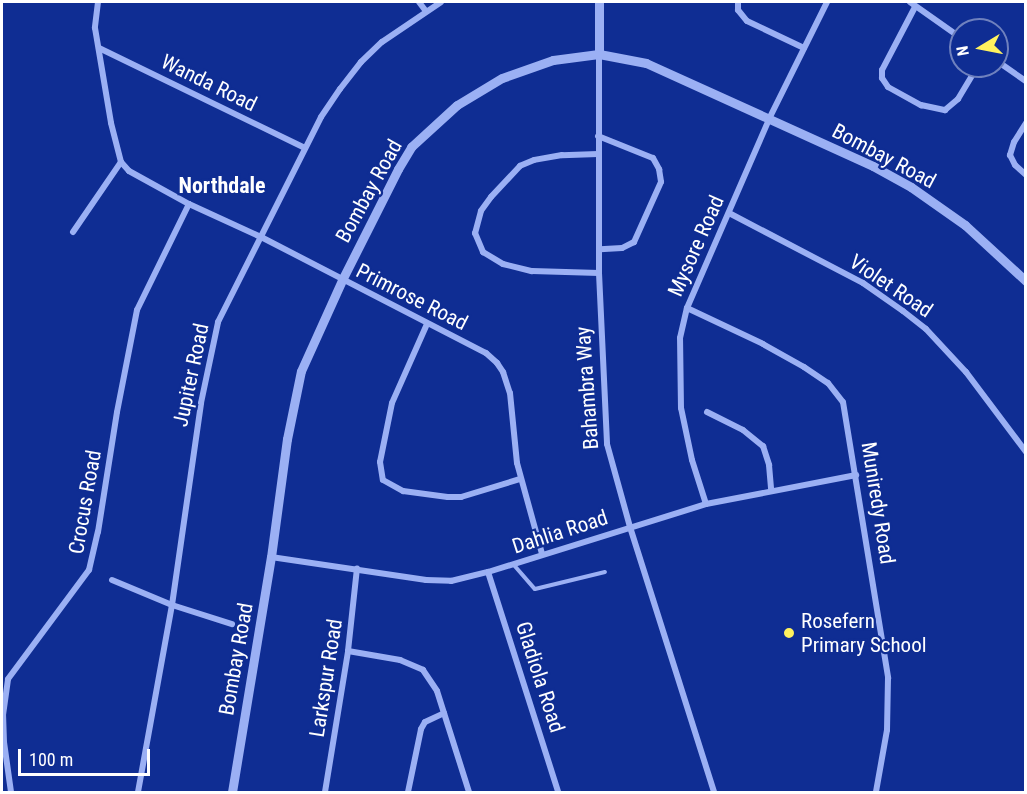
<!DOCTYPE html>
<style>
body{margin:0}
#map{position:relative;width:1027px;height:794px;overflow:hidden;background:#0f2d93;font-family:"Roboto Condensed",sans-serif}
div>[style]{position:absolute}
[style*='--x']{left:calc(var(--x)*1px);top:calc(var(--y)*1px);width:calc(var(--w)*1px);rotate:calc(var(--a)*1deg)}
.service>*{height:4px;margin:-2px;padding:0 2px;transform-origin:2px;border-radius:2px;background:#9bb0f4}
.minor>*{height:6px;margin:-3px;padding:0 3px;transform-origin:3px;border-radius:3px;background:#9bb0f4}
.tertiary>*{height:9px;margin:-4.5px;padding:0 4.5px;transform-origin:4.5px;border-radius:4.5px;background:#9bb0f4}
.dots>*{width:16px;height:16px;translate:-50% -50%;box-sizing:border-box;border:3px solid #0f2d93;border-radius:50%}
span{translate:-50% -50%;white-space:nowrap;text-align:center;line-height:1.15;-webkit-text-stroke:4.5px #0f2d93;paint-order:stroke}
.street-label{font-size:21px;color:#fff}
.poi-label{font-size:21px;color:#fff}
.left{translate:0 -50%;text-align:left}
.neighbourhood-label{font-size:22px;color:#fff;font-weight:700}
.frame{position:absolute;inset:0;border:3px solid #fff;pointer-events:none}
.north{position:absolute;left:949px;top:18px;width:60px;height:60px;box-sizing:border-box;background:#0f2d93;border:2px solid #6f81be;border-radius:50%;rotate:260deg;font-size:16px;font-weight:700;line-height:24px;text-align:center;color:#fff}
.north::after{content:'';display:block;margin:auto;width:21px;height:27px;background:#fff25e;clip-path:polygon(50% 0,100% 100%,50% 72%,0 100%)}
.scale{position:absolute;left:18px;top:749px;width:132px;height:27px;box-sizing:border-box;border:3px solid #fff;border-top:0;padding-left:8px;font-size:18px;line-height:21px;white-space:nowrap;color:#fff;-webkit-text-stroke:4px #0f2d93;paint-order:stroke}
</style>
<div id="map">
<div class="service">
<div style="--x:513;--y:564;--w:33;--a:49"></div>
<div style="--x:535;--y:589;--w:72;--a:-13.7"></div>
</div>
<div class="minor">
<div style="--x:98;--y:2;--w:26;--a:97"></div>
<div style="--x:95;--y:28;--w:96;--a:80.4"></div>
<div style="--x:111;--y:123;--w:40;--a:75.6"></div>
<div style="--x:121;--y:162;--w:12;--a:48"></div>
<div style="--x:129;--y:171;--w:68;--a:28.8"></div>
<div style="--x:189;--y:204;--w:81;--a:24.7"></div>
<div style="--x:263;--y:238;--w:251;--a:27.3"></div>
<div style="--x:486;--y:353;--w:15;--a:42"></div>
<div style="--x:497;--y:363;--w:11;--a:56"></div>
<div style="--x:503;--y:372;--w:22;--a:72"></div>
<div style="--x:510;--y:393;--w:70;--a:84.3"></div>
<div style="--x:517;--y:463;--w:94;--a:74.6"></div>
<div style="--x:419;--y:2;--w:10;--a:53"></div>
<div style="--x:738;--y:2;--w:8;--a:90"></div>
<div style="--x:738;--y:10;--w:14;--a:51"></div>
<div style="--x:747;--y:21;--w:63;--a:25.3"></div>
<div style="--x:910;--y:2;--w:62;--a:35.2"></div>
<div style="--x:915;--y:7;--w:71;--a:117.6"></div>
<div style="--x:882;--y:70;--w:8;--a:90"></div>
<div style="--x:882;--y:78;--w:11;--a:56"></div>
<div style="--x:888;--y:87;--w:38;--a:29"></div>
<div style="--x:921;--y:105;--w:25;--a:12"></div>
<div style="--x:945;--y:110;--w:17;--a:-40"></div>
<div style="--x:958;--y:99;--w:39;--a:-59"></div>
<div style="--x:99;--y:48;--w:229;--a:25.9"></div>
<div style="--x:599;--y:54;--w:219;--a:90"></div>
<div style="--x:599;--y:273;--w:171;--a:87.3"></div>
<div style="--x:607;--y:444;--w:86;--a:74.5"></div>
<div style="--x:630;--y:527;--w:278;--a:72.4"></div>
<div style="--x:997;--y:61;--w:35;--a:35"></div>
<div style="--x:1026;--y:123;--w:22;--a:122"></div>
<div style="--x:1014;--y:142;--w:14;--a:107"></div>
<div style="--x:1010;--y:155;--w:11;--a:63"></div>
<div style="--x:1015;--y:165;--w:15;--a:42"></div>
<div style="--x:598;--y:136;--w:59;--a:21.8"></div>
<div style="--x:653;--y:158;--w:13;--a:61"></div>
<div style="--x:659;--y:169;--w:13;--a:81"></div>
<div style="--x:661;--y:182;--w:66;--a:114.2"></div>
<div style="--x:634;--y:242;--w:13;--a:153"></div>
<div style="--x:622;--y:248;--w:22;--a:177"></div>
<div style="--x:598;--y:154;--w:36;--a:178"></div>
<div style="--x:562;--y:155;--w:28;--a:170"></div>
<div style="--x:534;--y:160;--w:15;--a:157"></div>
<div style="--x:520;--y:166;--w:42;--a:133.1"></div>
<div style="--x:491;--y:197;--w:17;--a:126"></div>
<div style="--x:481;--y:211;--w:23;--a:105"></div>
<div style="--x:475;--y:233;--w:21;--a:67"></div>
<div style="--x:483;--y:252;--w:23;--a:31"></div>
<div style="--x:503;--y:264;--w:30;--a:14"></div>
<div style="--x:532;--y:271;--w:67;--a:1.7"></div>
<div style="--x:729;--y:213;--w:151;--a:27.6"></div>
<div style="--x:863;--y:283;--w:49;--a:35"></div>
<div style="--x:903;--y:311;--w:29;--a:38"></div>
<div style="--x:926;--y:329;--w:59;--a:47.1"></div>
<div style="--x:966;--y:372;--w:100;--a:53.1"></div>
<div style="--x:73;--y:232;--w:85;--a:-55.6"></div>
<div style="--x:687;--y:308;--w:84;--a:25.3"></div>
<div style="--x:763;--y:344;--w:47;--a:29.3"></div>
<div style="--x:804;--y:367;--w:29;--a:34"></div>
<div style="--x:828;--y:383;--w:24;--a:52"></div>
<div style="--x:843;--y:402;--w:280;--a:80.7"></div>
<div style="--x:888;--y:678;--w:52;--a:91.1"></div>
<div style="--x:887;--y:730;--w:63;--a:100.1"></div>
<div style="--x:427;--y:324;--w:86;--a:113.9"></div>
<div style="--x:392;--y:403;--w:60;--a:101.5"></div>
<div style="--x:380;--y:462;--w:18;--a:81"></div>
<div style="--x:383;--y:480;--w:23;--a:29"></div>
<div style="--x:403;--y:491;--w:45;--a:7.6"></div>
<div style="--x:448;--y:497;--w:13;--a:0"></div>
<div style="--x:461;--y:497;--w:62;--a:-17"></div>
<div style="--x:707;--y:412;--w:40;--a:26.6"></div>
<div style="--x:743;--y:430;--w:26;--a:39"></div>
<div style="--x:763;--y:446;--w:20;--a:72"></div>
<div style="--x:769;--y:465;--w:25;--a:85"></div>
<div style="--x:706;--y:504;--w:46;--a:-107.7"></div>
<div style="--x:692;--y:460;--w:53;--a:-101.9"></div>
<div style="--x:681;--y:408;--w:70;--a:-90.8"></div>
<div style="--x:680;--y:338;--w:31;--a:-77"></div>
<div style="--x:687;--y:308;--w:206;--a:-66.5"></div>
<div style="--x:769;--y:119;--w:131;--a:-63.6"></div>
<div style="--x:271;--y:557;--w:157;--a:8.4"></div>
<div style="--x:426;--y:580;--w:25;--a:2"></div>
<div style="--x:451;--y:581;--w:38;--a:-14"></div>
<div style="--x:488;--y:572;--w:228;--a:-17.3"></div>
<div style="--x:706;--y:504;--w:153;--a:-10.9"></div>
<div style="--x:488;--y:572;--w:231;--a:72.3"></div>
<div style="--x:112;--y:580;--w:65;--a:22.6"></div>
<div style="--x:172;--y:605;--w:63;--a:17.6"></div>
<div style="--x:348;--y:651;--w:53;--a:9.8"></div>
<div style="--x:400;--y:660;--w:25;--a:23"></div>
<div style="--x:423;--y:670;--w:25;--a:56"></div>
<div style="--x:437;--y:691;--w:106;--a:72.4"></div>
<div style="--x:11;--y:792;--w:50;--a:-98"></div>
<div style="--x:4;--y:742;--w:27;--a:-92"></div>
<div style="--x:3;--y:715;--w:36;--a:-82"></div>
<div style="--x:8;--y:679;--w:136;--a:-53.4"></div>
<div style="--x:89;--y:570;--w:39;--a:-77"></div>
<div style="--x:98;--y:532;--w:121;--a:-81"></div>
<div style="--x:117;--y:412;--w:104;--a:-78.9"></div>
<div style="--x:137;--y:310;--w:118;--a:-63.9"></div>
<div style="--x:138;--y:792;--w:190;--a:-79.7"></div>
<div style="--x:172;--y:605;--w:204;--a:-81.8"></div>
<div style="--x:201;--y:403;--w:83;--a:-78.1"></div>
<div style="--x:218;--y:322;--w:229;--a:-63.3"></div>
<div style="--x:321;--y:117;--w:34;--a:-56"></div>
<div style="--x:340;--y:89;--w:34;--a:-52"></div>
<div style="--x:361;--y:62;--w:29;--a:-44"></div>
<div style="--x:382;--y:42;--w:71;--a:-34.1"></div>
<div style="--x:325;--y:792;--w:143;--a:-80.7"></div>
<div style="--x:348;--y:651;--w:83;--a:-83.8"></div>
<div style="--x:408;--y:792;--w:64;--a:-78.3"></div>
<div style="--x:421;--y:729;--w:8;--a:-60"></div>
<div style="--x:425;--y:722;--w:21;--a:-25"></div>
</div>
<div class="tertiary">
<div style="--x:599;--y:2;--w:52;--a:90"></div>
<div style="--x:232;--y:792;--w:238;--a:-80.6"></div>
<div style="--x:271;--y:557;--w:119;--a:-82.3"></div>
<div style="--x:287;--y:439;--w:69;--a:-78.4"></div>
<div style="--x:301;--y:371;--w:100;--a:-65.7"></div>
<div style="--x:342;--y:280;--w:124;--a:-63.2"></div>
<div style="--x:398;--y:169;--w:26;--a:-59"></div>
<div style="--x:411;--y:147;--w:62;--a:-42.4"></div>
<div style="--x:457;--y:105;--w:52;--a:-31"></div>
<div style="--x:502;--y:78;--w:54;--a:-19.4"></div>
<div style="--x:553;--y:60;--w:46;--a:-7.4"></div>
<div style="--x:599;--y:54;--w:48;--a:10.8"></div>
<div style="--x:646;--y:63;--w:249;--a:24.4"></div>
<div style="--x:873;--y:166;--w:43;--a:28.9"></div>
<div style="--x:911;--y:187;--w:66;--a:35.1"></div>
<div style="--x:965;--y:225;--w:83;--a:42.6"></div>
</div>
<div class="dots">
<div style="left:789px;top:633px;background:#fff25e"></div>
</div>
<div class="street-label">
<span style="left:209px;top:83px;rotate:26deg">Wanda Road</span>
<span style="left:884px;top:156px;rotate:28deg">Bombay Road</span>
<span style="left:369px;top:191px;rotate:-61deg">Bombay Road</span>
<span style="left:696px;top:246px;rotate:-66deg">Mysore Road</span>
<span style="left:891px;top:286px;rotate:34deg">Violet Road</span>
<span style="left:412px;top:297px;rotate:27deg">Primrose Road</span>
<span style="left:191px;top:375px;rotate:-78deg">Jupiter Road</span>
<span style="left:587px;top:388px;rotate:-94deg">Bahambra Way</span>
<span style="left:85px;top:502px;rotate:-80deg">Crocus Road</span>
<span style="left:878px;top:503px;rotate:81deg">Muniredy Road</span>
<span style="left:560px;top:532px;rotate:-18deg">Dahlia Road</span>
<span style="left:236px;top:659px;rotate:-80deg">Bombay Road</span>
<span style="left:540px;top:677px;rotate:72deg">Gladiola Road</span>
<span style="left:326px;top:678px;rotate:-81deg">Larkspur Road</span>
</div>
<div class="poi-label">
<span class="left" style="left:801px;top:633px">Rosefern<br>Primary School</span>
</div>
<div class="neighbourhood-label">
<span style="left:222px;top:186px">Northdale</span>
</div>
<div class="frame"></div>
<div class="north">N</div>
<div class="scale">100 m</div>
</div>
